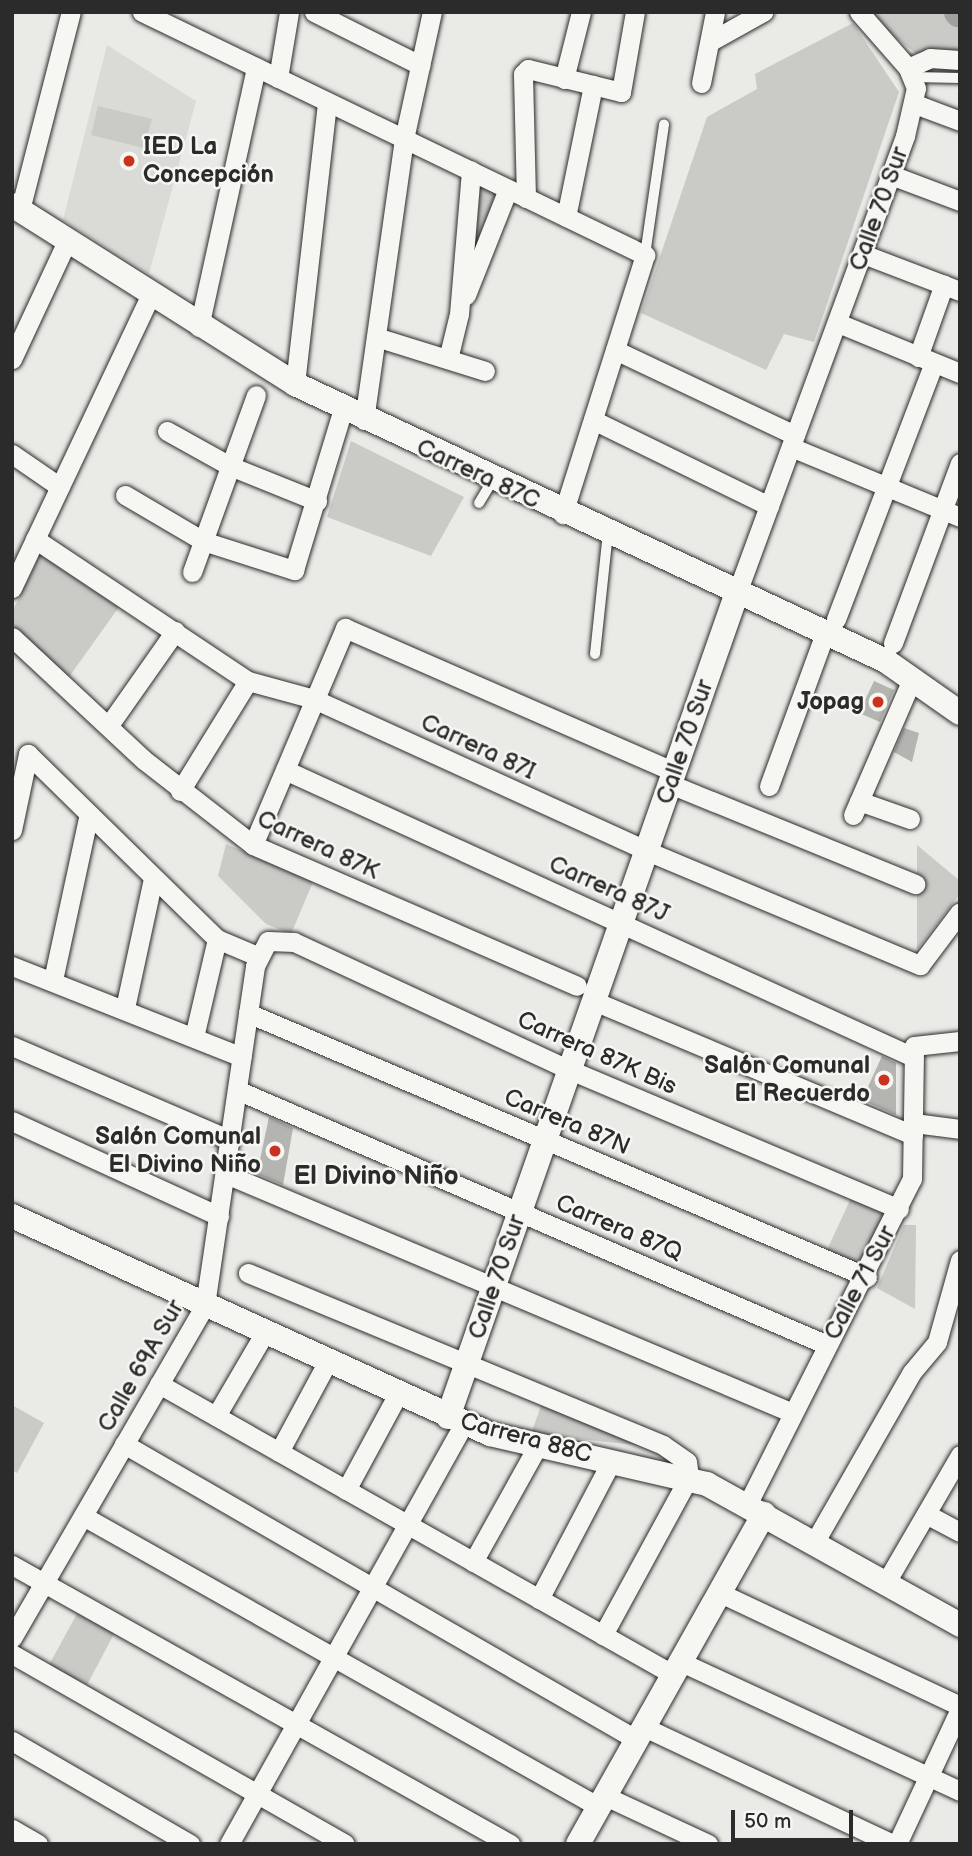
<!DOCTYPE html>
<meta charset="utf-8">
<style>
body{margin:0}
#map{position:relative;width:972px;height:1856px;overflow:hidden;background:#eaeae6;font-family:"Balsamiq Sans",sans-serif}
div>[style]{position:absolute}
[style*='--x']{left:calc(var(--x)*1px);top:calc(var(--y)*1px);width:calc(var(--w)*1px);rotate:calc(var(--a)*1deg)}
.built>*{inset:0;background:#dadad6}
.green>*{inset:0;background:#cacac7}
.river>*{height:30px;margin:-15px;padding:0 15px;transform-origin:15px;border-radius:15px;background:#a1a19e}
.building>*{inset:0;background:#b4b4b1}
.roads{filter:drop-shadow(0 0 2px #2b2b2b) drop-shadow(0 0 2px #2b2b2b)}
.service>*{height:10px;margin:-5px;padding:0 5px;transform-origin:5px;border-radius:5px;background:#f6f6f2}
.minor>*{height:19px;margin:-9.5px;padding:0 9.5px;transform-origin:9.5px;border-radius:9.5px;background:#f6f6f2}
.tertiary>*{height:24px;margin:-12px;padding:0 12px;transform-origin:12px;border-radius:12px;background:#f6f6f2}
.dots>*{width:19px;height:19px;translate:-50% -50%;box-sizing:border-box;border:4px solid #f6f6f2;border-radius:50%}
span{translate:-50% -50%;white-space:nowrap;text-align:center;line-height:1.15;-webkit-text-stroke:5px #f6f6f2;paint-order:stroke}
.poi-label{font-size:24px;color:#2b2b2b;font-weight:700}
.left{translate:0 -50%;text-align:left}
.right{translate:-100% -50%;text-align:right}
.street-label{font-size:24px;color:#2b2b2b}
.neighbourhood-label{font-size:26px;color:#2b2b2b;font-weight:700}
.frame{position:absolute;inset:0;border:14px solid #2b2b2b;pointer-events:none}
.scale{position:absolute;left:731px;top:1810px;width:122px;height:32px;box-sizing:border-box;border:4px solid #2b2b2b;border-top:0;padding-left:9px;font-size:21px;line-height:24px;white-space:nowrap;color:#2b2b2b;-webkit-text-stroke:5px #f6f6f2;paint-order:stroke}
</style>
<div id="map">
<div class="built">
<div style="clip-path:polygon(107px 45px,196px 101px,149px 274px,63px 220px)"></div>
</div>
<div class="green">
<div style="clip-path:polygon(863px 12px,960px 12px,960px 72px,932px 66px)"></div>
<div style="clip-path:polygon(853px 23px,899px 92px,814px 342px,784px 334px,766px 370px,641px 313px,707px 117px,757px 89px,755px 74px)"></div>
<div style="clip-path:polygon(98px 106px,152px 119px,144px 148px,91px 135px)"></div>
<div style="clip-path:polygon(475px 181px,496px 193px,464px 296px)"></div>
<div style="clip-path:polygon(351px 441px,464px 497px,431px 556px,327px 517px)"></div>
<div style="clip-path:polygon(40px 554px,119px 607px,69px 677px,12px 627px,12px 612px)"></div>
<div style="clip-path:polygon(226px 844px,313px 882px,291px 934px,266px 924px,218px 876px)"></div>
<div style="clip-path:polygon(917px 845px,960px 881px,960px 894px,917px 950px)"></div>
<div style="clip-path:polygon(851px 1198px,888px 1214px,865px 1266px,827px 1250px)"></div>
<div style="clip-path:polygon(904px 1225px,916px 1225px,915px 1309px,877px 1288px)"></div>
<div style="clip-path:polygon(542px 1403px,654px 1447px,531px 1434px)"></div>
<div style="clip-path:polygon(12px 1405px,44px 1423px,17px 1473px,12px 1470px)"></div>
<div style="clip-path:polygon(79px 1610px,116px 1630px,87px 1685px,49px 1665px)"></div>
</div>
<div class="river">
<div style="--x:959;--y:12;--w:1;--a:45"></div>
</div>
<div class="building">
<div style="clip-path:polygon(874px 681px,894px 690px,880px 722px,859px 713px)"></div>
<div style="clip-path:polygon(904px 728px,919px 733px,912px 762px,894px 752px)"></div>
<div style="clip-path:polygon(882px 1056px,896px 1063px,896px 1115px,862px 1100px)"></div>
<div style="clip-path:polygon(269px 1117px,293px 1128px,283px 1185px,257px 1174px)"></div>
</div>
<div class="roads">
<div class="service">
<div style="--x:913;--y:77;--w:47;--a:1.2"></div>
<div style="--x:645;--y:255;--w:132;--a:-81.7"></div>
<div style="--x:479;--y:503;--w:26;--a:-59"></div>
<div style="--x:595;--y:654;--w:122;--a:-83.9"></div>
</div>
<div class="minor">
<div style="--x:142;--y:12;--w:559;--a:25.79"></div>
<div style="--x:645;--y:255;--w:272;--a:107.6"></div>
<div style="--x:314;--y:12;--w:119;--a:26.6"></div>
<div style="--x:859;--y:12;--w:74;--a:48.8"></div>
<div style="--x:908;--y:68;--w:24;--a:-24"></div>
<div style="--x:930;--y:58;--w:30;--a:4"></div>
<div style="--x:711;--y:41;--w:60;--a:-29.1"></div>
<div style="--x:278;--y:78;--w:67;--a:-80.5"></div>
<div style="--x:564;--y:79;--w:69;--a:-75.8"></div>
<div style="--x:701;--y:83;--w:72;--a:-78.8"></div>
<div style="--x:915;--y:104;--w:48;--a:20.7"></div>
<div style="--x:891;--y:175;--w:74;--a:20.6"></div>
<div style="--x:526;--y:198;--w:124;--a:-91.4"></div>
<div style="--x:523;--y:74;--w:7;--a:-45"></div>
<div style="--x:528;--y:69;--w:96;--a:13.9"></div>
<div style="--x:621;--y:92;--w:81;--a:-80.1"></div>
<div style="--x:20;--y:210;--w:204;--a:-75.6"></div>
<div style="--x:566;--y:217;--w:135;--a:-78.4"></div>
<div style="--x:863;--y:254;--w:104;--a:20.9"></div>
<div style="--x:466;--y:295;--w:114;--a:-68.4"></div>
<div style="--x:838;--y:323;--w:132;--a:22.3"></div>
<div style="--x:199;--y:327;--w:266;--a:-77.6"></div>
<div style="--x:376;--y:337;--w:114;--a:17.3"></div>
<div style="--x:615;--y:350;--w:199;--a:25.3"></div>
<div style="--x:918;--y:357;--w:77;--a:-70.4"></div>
<div style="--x:12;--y:359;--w:130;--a:-65"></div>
<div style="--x:448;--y:359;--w:46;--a:-76.3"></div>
<div style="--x:459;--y:314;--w:144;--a:-85.2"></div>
<div style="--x:295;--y:384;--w:284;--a:-83.5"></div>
<div style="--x:364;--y:420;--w:284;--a:-81.9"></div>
<div style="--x:404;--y:139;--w:130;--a:-77.6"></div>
<div style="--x:593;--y:420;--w:196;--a:26"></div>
<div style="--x:167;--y:431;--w:72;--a:29.1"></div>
<div style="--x:230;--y:466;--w:94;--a:21.9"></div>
<div style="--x:791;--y:447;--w:183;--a:22.5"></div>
<div style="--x:12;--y:454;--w:58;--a:34.5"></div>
<div style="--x:125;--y:495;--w:91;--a:30.5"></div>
<div style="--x:203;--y:541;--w:96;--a:17.7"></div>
<div style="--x:294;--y:570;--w:168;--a:-73.1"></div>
<div style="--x:35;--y:539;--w:256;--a:33.7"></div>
<div style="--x:248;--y:681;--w:68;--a:15.3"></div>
<div style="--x:314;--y:699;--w:366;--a:24.5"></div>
<div style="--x:647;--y:851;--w:296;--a:22.7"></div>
<div style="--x:920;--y:965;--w:66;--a:-53"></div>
<div style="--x:192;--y:572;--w:188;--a:-70.1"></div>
<div style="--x:12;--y:588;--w:323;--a:-64.7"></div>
<div style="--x:738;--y:590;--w:484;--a:-69.8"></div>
<div style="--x:905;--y:136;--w:49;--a:-77.1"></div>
<div style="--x:916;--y:88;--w:22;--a:-112"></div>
<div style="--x:836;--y:619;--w:274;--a:-69.1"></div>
<div style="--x:12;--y:637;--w:180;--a:43"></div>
<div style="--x:144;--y:760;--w:138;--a:37.9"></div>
<div style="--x:253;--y:845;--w:353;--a:23.5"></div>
<div style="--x:893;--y:643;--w:192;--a:-69.6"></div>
<div style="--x:109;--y:725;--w:115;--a:-54.9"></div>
<div style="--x:28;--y:754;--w:264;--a:44.4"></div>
<div style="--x:217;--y:939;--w:43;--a:23"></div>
<div style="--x:285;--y:770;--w:688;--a:24.55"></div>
<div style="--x:670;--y:784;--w:265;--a:22.2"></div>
<div style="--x:769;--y:786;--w:163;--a:-69.9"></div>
<div style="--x:180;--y:791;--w:129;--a:-58.3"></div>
<div style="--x:859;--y:801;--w:54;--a:19.4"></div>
<div style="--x:853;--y:815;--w:148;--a:-66.5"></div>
<div style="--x:12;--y:830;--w:78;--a:-78.1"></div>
<div style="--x:253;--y:845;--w:236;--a:-67"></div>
<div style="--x:345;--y:628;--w:359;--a:23.6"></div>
<div style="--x:12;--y:966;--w:247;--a:21.6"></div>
<div style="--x:53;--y:980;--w:166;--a:-77.8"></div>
<div style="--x:594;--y:1001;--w:346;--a:22.8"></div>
<div style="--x:125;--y:1008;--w:132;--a:-77.8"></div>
<div style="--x:248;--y:1013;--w:673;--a:23.1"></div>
<div style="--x:194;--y:1037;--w:101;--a:-76.8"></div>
<div style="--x:12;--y:1046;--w:237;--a:23.3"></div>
<div style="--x:237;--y:1090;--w:643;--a:23.37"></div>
<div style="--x:12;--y:1121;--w:228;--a:24.7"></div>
<div style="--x:914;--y:1123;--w:46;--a:7.4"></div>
<div style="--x:226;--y:1174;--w:615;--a:22.86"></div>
<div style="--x:248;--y:1273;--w:449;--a:22.5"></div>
<div style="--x:663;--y:1445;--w:29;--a:35"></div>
<div style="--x:687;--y:1462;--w:15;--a:82"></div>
<div style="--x:689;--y:1477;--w:180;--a:118.6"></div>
<div style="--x:159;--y:1384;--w:592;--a:29.47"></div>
<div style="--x:216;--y:1416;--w:97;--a:-59.7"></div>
<div style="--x:124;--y:1444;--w:592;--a:29.98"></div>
<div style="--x:279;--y:1452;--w:103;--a:-61.7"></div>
<div style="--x:346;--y:1490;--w:109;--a:-61.6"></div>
<div style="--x:747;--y:1505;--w:365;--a:-63.2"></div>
<div style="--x:912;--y:1179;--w:133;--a:-89.1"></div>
<div style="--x:914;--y:1046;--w:46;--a:-6.2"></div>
<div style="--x:926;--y:1514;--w:38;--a:28"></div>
<div style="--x:83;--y:1516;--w:592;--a:29.42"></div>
<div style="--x:814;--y:1543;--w:197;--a:-60.2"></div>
<div style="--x:912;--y:1372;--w:39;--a:-50"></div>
<div style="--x:937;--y:1342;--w:85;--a:-74.3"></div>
<div style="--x:473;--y:1562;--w:134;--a:-60.9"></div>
<div style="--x:12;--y:1565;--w:571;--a:29.26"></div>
<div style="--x:885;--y:1584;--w:149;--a:-59.8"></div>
<div style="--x:720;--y:1593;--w:265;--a:25.2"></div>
<div style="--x:539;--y:1599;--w:157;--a:-62.3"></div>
<div style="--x:12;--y:1638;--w:385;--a:-59.9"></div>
<div style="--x:205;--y:1305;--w:343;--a:-81.6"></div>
<div style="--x:255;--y:966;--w:28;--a:-63"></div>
<div style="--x:268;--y:941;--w:26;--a:2"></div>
<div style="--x:294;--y:942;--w:304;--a:24.9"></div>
<div style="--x:570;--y:1070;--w:357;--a:22.9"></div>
<div style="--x:12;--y:1654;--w:383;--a:29.7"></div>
<div style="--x:681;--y:1662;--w:307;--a:24.8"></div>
<div style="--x:644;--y:1727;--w:275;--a:25.2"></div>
<div style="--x:12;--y:1741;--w:206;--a:30.1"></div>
<div style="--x:605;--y:1796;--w:114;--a:25"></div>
<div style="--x:12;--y:1829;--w:30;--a:30"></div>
<div style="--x:229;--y:1844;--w:482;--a:-60.8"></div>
<div style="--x:897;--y:1844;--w:149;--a:-65"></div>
</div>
<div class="tertiary">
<div style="--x:12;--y:205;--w:335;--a:32.3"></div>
<div style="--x:295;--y:384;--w:653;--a:25.11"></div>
<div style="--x:886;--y:661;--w:90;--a:35.1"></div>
<div style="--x:12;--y:1216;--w:525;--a:24.52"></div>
<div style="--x:490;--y:1434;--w:223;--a:13"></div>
<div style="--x:707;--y:1484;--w:290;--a:29.1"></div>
<div style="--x:448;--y:1417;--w:876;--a:-70.68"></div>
<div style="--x:578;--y:1844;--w:379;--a:-60.6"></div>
</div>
</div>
<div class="dots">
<div style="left:129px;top:161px;background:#c8321e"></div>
<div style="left:878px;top:702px;background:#c8321e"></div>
<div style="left:884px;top:1080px;background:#c8321e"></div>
<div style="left:275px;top:1151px;background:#c8321e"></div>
</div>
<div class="poi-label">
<span class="left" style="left:143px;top:161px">IED La<br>Concepción</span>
<span class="right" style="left:864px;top:702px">Jopag</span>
<span class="right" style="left:870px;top:1080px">Salón Comunal<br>El Recuerdo</span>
<span class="right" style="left:261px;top:1151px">Salón Comunal<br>El Divino Niño</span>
</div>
<div class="street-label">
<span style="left:879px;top:209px;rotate:-70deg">Calle 70 Sur</span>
<span style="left:478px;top:474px;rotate:25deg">Carrera 87C</span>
<span style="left:685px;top:742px;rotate:-71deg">Calle 70 Sur</span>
<span style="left:478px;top:747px;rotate:25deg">Carrera 87I</span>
<span style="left:318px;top:845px;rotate:25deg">Carrera 87K</span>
<span style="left:609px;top:889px;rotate:24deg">Carrera 87J</span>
<span style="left:597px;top:1053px;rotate:24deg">Carrera 87K Bis</span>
<span style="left:567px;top:1122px;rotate:23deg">Carrera 87N</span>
<span style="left:619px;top:1228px;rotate:23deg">Carrera 87Q</span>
<span style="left:497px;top:1277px;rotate:-71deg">Calle 70 Sur</span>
<span style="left:860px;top:1283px;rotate:-62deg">Calle 71 Sur</span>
<span style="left:141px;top:1366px;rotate:-60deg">Calle 69A Sur</span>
<span style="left:526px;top:1438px;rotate:15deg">Carrera 88C</span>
</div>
<div class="neighbourhood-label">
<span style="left:376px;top:1177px">El Divino Niño</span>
</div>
<div class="frame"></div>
<div class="scale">50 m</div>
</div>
